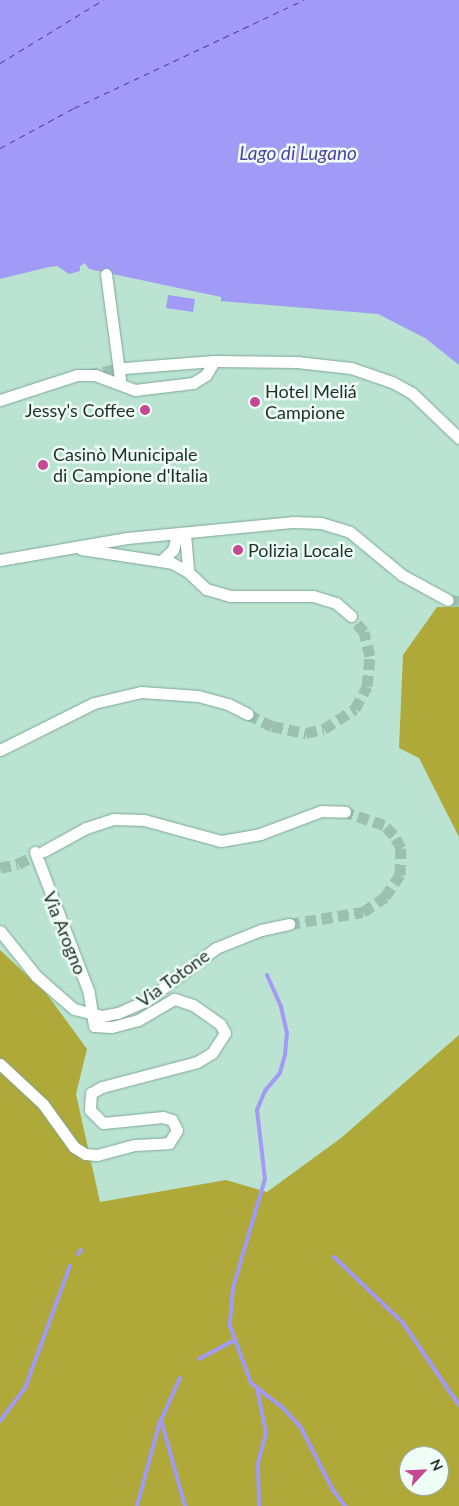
<!DOCTYPE html>
<meta charset="utf-8">
<style>
body{margin:0}
#map{position:relative;width:459px;height:1506px;overflow:hidden;background:#bae4d1;font-family:Lato,sans-serif}
div>[style]{position:absolute}
[style*='--x']{left:calc(var(--x)*1px);top:calc(var(--y)*1px);width:calc(var(--w)*1px);rotate:calc(var(--a)*1deg)}
.forest>*{inset:0;background:#afa939}
.water>*{inset:0;background:#a19af6}
.stream>*{height:4px;margin:-2px;padding:0 2px;transform-origin:2px;border-radius:2px;background:#a19af6}
.ferry>*{height:1px;margin-top:-0.5px;transform-origin:0;background:repeating-linear-gradient(90deg,#5340a9 0 6px,transparent 0 11px)}
.minor-tunnel>*{height:11px;margin-top:-5.5px;transform-origin:0;background:repeating-linear-gradient(90deg,#9bc0af 0 11px,transparent 0 16.5px)}
.roads{filter:drop-shadow(0 0 1px #7fa695) drop-shadow(0 0 1px #7fa695)}
.minor>*{height:11px;margin:-5.5px;padding:0 5.5px;transform-origin:5.5px;border-radius:5.5px;background:#fff}
.dots>*{width:14px;height:14px;translate:-50% -50%;box-sizing:border-box;border:2px solid #eefef6;border-radius:50%}
span{translate:-50% -50%;white-space:nowrap;text-align:center;line-height:1.15;-webkit-text-stroke:5px #eefef6;paint-order:stroke}
.poi-label{font-size:18px;color:#1f2f28}
.left{translate:0 -50%;text-align:left}
.right{translate:-100% -50%;text-align:right}
.street-label{font-size:18px;color:#1f2f28}
.water-label{font-size:19px;color:#5340a9;font-style:italic}
.north{position:absolute;left:399px;top:1446px;width:50px;height:50px;box-sizing:border-box;background:#eefef6;border:1px solid #9baba4;border-radius:50%;rotate:65deg;font-size:14px;font-weight:700;line-height:20px;text-align:center;color:#1f2f28}
.north::after{content:'';display:block;margin:auto;width:18px;height:22px;background:#c64895;clip-path:polygon(50% 0,100% 100%,50% 72%,0 100%)}
</style>
<div id="map">
<div class="forest">
<div style="clip-path:polygon(437px 607px,459px 607px,459px 837px,419px 758px,399px 748px,403px 655px)"></div>
<div style="clip-path:polygon(evenodd,0 950px,46px 993px,87px 1049px,76px 1094px,100px 1202px,226px 1180px,267px 1192px,341px 1138px,459px 1035px,459px 1506px,0 1506px,0 950px,409px 1456px,439px 1456px,439px 1486px,409px 1486px,409px 1456px)"></div>
</div>
<div class="water">
<div style="clip-path:polygon(0 0,459px 0,459px 365px,425px 338px,378px 314px,221px 301px,221px 297px,89px 269px,85px 263px,80px 266px,80px 271px,69px 274px,57px 266px,49px 267px,0 279px)"></div>
<div style="clip-path:polygon(168px 295px,195px 299px,193px 312px,166px 308px)"></div>
</div>
<div class="stream">
<div style="--x:267;--y:975;--w:35;--a:66"></div>
<div style="--x:281;--y:1007;--w:26;--a:77"></div>
<div style="--x:287;--y:1032;--w:23;--a:95"></div>
<div style="--x:285;--y:1055;--w:19;--a:106"></div>
<div style="--x:280;--y:1073;--w:23;--a:130"></div>
<div style="--x:265;--y:1091;--w:21;--a:113"></div>
<div style="--x:257;--y:1110;--w:69;--a:83.4"></div>
<div style="--x:265;--y:1179;--w:114;--a:106.4"></div>
<div style="--x:233;--y:1288;--w:38;--a:95"></div>
<div style="--x:230;--y:1326;--w:61;--a:69.8"></div>
<div style="--x:251;--y:1383;--w:39;--a:38"></div>
<div style="--x:282;--y:1407;--w:26;--a:47"></div>
<div style="--x:300;--y:1426;--w:72;--a:62.7"></div>
<div style="--x:333;--y:1490;--w:20;--a:53"></div>
<div style="--x:78;--y:1254;--w:5;--a:-53"></div>
<div style="--x:334;--y:1257;--w:95;--a:43.7"></div>
<div style="--x:403;--y:1323;--w:99;--a:55.7"></div>
<div style="--x:199;--y:1359;--w:41;--a:-27.8"></div>
<div style="--x:180;--y:1378;--w:46;--a:114.3"></div>
<div style="--x:161;--y:1420;--w:89;--a:74.4"></div>
<div style="--x:257;--y:1388;--w:46;--a:78.7"></div>
<div style="--x:266;--y:1433;--w:31;--a:105"></div>
<div style="--x:258;--y:1463;--w:43;--a:88.7"></div>
<div style="--x:0;--y:1421;--w:41;--a:-52.9"></div>
<div style="--x:25;--y:1388;--w:130;--a:-69.8"></div>
<div style="--x:137;--y:1506;--w:88;--a:-74.9"></div>
</div>
<div class="ferry">
<div style="--x:0;--y:63;--w:121;--a:-31.5"></div>
<div style="--x:0;--y:148;--w:84;--a:-28.4"></div>
<div style="--x:74;--y:108;--w:254;--a:-25.2"></div>
</div>
<div class="minor-tunnel">
<div style="--x:87;--y:375;--w:38;--a:-11"></div>
<div style="--x:448;--y:600;--w:11;--a:5"></div>
<div style="--x:248;--y:714;--w:27;--a:27"></div>
<div style="--x:272;--y:726;--w:35;--a:12"></div>
<div style="--x:306;--y:733;--w:18;--a:-13"></div>
<div style="--x:324;--y:729;--w:37;--a:-33"></div>
<div style="--x:355;--y:709;--w:26;--a:-62"></div>
<div style="--x:367;--y:686;--w:30;--a:-84"></div>
<div style="--x:370;--y:656;--w:25;--a:-104"></div>
<div style="--x:364;--y:632;--w:21;--a:-129"></div>
<div style="--x:0;--y:868;--w:18;--a:-13"></div>
<div style="--x:18;--y:864;--w:29;--a:-27"></div>
<div style="--x:289;--y:924;--w:75;--a:-9.2"></div>
<div style="--x:363;--y:912;--w:27;--a:-34"></div>
<div style="--x:385;--y:897;--w:27;--a:-56"></div>
<div style="--x:400;--y:875;--w:27;--a:-88"></div>
<div style="--x:401;--y:848;--w:15;--a:-118"></div>
<div style="--x:394;--y:835;--w:14;--a:-135"></div>
<div style="--x:384;--y:825;--w:41;--a:-161.6"></div>
</div>
<div class="roads">
<div class="minor">
<div style="--x:106;--y:274;--w:106;--a:82.4"></div>
<div style="--x:124;--y:368;--w:90;--a:-4.4"></div>
<div style="--x:214;--y:361;--w:83;--a:0.7"></div>
<div style="--x:297;--y:362;--w:54;--a:6.3"></div>
<div style="--x:351;--y:368;--w:43;--a:18.9"></div>
<div style="--x:392;--y:382;--w:23;--a:29"></div>
<div style="--x:412;--y:393;--w:65;--a:43.8"></div>
<div style="--x:0;--y:400;--w:81;--a:-18"></div>
<div style="--x:77;--y:375;--w:18;--a:0"></div>
<div style="--x:95;--y:375;--w:43;--a:20.6"></div>
<div style="--x:135;--y:390;--w:58;--a:-6.9"></div>
<div style="--x:193;--y:383;--w:15;--a:-32"></div>
<div style="--x:206;--y:375;--w:16;--a:-60"></div>
<div style="--x:185;--y:534;--w:38;--a:85"></div>
<div style="--x:188;--y:572;--w:25;--a:43"></div>
<div style="--x:206;--y:589;--w:25;--a:16"></div>
<div style="--x:230;--y:596;--w:83;--a:0"></div>
<div style="--x:313;--y:596;--w:24;--a:17"></div>
<div style="--x:336;--y:603;--w:20;--a:41"></div>
<div style="--x:81;--y:549;--w:92;--a:8.7"></div>
<div style="--x:172;--y:563;--w:18;--a:29"></div>
<div style="--x:0;--y:560;--w:129;--a:-9.8"></div>
<div style="--x:127;--y:538;--w:168;--a:-5.5"></div>
<div style="--x:294;--y:522;--w:27;--a:2"></div>
<div style="--x:321;--y:523;--w:30;--a:17"></div>
<div style="--x:350;--y:532;--w:67;--a:39.6"></div>
<div style="--x:402;--y:575;--w:52;--a:28.5"></div>
<div style="--x:161;--y:561;--w:16;--a:-43"></div>
<div style="--x:173;--y:550;--w:16;--a:-75"></div>
<div style="--x:0;--y:750;--w:105;--a:-26.6"></div>
<div style="--x:94;--y:703;--w:48;--a:-13.2"></div>
<div style="--x:141;--y:692;--w:57;--a:4"></div>
<div style="--x:198;--y:696;--w:31;--a:15"></div>
<div style="--x:228;--y:704;--w:22;--a:27"></div>
<div style="--x:44;--y:851;--w:48;--a:-28.7"></div>
<div style="--x:86;--y:828;--w:28;--a:-18"></div>
<div style="--x:113;--y:819;--w:31;--a:2"></div>
<div style="--x:144;--y:820;--w:80;--a:15.3"></div>
<div style="--x:221;--y:841;--w:40;--a:-10"></div>
<div style="--x:260;--y:834;--w:65;--a:-20.7"></div>
<div style="--x:321;--y:811;--w:24;--a:2"></div>
<div style="--x:0;--y:931;--w:58;--a:51.3"></div>
<div style="--x:36;--y:976;--w:50;--a:41"></div>
<div style="--x:74;--y:1009;--w:29;--a:14"></div>
<div style="--x:102;--y:1016;--w:16;--a:-11"></div>
<div style="--x:118;--y:1013;--w:32;--a:-24"></div>
<div style="--x:147;--y:1000;--w:86;--a:-37"></div>
<div style="--x:216;--y:948;--w:48;--a:-21.8"></div>
<div style="--x:261;--y:930;--w:29;--a:-12"></div>
<div style="--x:0;--y:1064;--w:59;--a:42.9"></div>
<div style="--x:43;--y:1104;--w:53;--a:54.2"></div>
<div style="--x:74;--y:1147;--w:13;--a:32"></div>
<div style="--x:85;--y:1154;--w:12;--a:5"></div>
<div style="--x:97;--y:1155;--w:39;--a:-15"></div>
<div style="--x:135;--y:1145;--w:34;--a:-3"></div>
<div style="--x:169;--y:1143;--w:15;--a:-58"></div>
<div style="--x:177;--y:1130;--w:11;--a:-117"></div>
<div style="--x:172;--y:1120;--w:9;--a:-162"></div>
<div style="--x:163;--y:1117;--w:60;--a:174.3"></div>
<div style="--x:103;--y:1123;--w:18;--a:-135"></div>
<div style="--x:90;--y:1110;--w:17;--a:-87"></div>
<div style="--x:91;--y:1093;--w:13;--a:-29"></div>
<div style="--x:102;--y:1087;--w:98;--a:-14.7"></div>
<div style="--x:197;--y:1062;--w:17;--a:-31"></div>
<div style="--x:212;--y:1053;--w:24;--a:-57"></div>
<div style="--x:225;--y:1033;--w:10;--a:-119"></div>
<div style="--x:220;--y:1024;--w:33;--a:-145"></div>
<div style="--x:193;--y:1005;--w:20;--a:-162"></div>
<div style="--x:174;--y:999;--w:42;--a:149.7"></div>
<div style="--x:138;--y:1020;--w:28;--a:165"></div>
<div style="--x:111;--y:1027;--w:17;--a:-177"></div>
<div style="--x:94;--y:1026;--w:36;--a:-99"></div>
<div style="--x:88;--y:990;--w:148;--a:-111"></div>
</div>
</div>
<div class="dots">
<div style="left:255px;top:402px;background:#c64895"></div>
<div style="left:145px;top:410px;background:#c64895"></div>
<div style="left:43px;top:465px;background:#c64895"></div>
<div style="left:238px;top:550px;background:#c64895"></div>
</div>
<div class="poi-label">
<span class="left" style="left:265px;top:402px">Hotel Meliá<br>Campione</span>
<span class="right" style="left:135px;top:410px">Jessy's Coffee</span>
<span class="left" style="left:53px;top:465px">Casinò Municipale<br>di Campione d'Italia</span>
<span class="left" style="left:248px;top:550px">Polizia Locale</span>
</div>
<div class="street-label">
<span style="left:65px;top:933px;rotate:68deg">Via Arogno</span>
<span style="left:173px;top:978px;rotate:-36deg">Via Totone</span>
</div>
<div class="water-label">
<span style="left:298px;top:153px">Lago di Lugano</span>
</div>
<div class="north">N</div>
</div>
